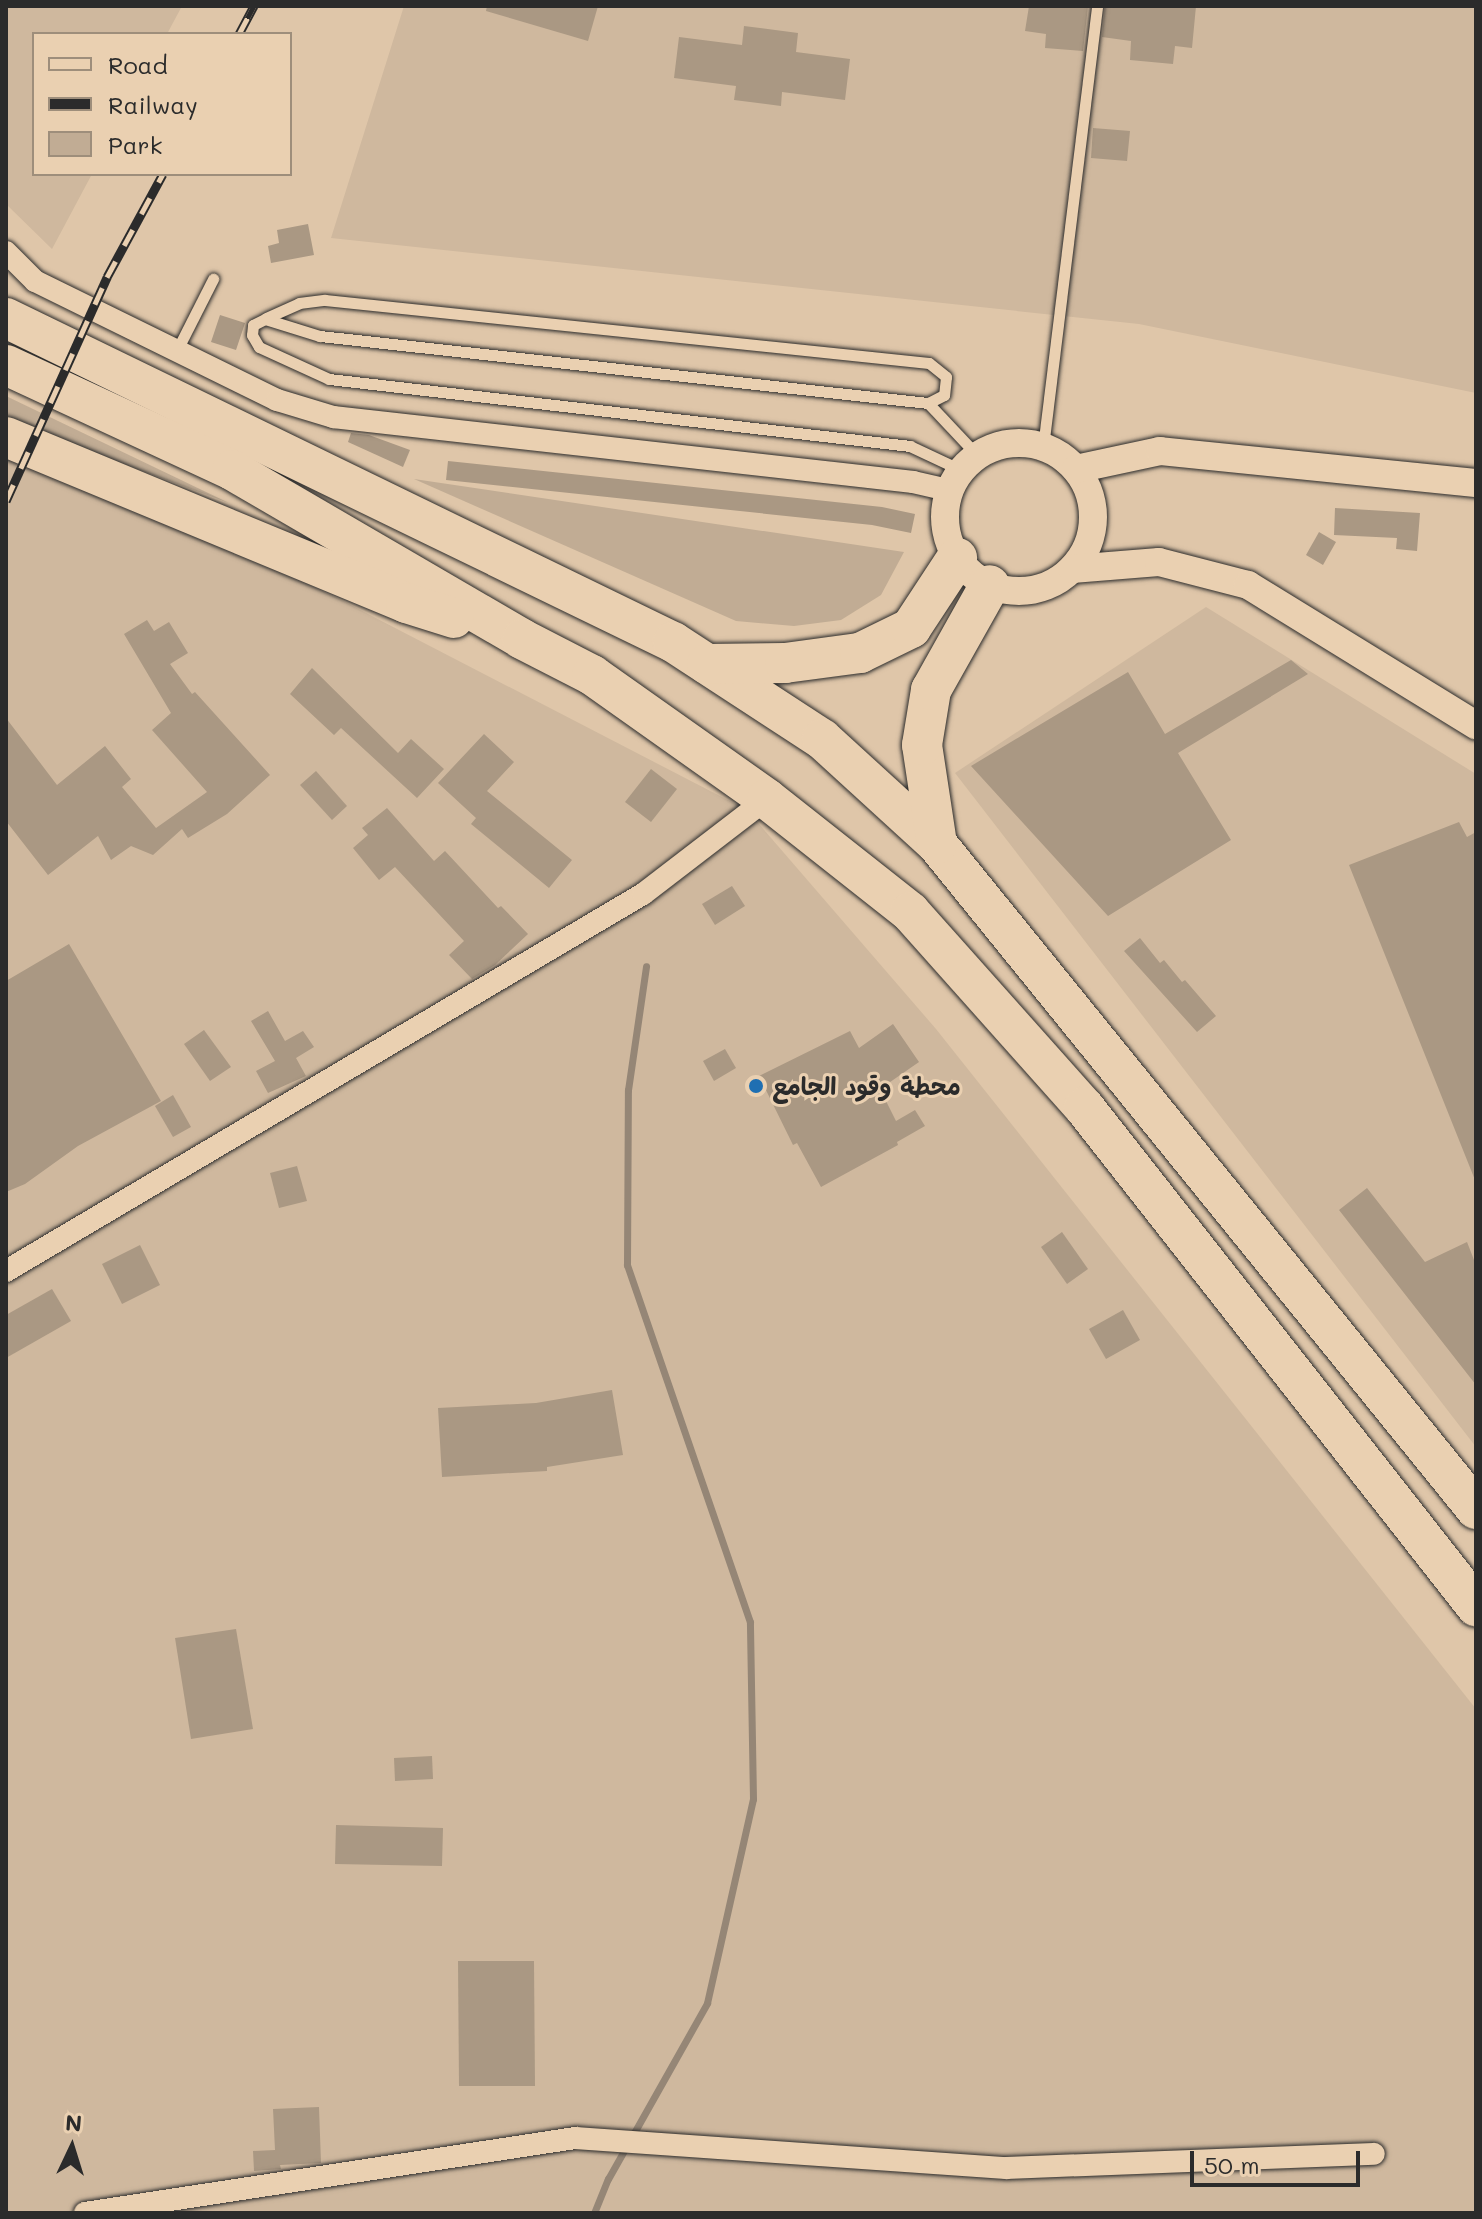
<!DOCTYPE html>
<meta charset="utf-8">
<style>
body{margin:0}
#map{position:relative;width:1482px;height:2219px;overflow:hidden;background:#dfc6a9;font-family:Mali,"Playpen Sans Arabic",sans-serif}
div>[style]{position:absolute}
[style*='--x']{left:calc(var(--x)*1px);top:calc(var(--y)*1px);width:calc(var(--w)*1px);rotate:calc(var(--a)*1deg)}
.built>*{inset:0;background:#cfb89e}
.green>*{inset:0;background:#c1ac94}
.stream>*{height:7px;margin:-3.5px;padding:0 3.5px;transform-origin:3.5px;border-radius:3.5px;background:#958676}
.building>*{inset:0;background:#aa9883}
.roads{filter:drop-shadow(0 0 2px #2b2b2b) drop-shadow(0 0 2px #2b2b2b)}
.service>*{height:11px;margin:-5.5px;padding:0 5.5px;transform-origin:5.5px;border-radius:5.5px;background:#ead0b1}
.minor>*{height:22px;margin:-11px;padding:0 11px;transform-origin:11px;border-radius:11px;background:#ead0b1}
.tertiary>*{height:28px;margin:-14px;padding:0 14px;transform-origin:14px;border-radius:14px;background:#ead0b1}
.tertiary>.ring{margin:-14px;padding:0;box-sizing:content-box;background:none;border:28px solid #ead0b1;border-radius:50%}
.motorway>*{height:40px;margin:-20px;padding:0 20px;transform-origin:20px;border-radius:20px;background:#ead0b1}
.rail>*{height:9px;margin-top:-4.5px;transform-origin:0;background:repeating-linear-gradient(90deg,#ead0b1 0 18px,#2b2b2b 0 36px);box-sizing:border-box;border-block:2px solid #2b2b2b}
.dots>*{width:22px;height:22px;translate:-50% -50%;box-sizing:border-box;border:4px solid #ead0b1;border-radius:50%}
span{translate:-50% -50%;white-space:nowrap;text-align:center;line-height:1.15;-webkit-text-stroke:6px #ead0b1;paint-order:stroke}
.poi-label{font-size:24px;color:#2b2b2b;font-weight:700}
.left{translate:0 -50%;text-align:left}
.frame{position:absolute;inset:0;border:8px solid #2b2b2b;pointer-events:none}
.legend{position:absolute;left:32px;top:32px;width:260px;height:144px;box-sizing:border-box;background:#ead0b1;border:2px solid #9e8e7b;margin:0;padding:10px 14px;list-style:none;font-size:24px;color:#2b2b2b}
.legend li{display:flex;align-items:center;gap:16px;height:40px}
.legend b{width:40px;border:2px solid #9e8e7b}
.north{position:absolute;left:32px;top:2107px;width:80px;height:80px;-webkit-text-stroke:6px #ead0b1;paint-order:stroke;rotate:4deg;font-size:22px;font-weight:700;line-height:32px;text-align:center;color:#2b2b2b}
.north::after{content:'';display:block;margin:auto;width:28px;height:36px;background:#2b2b2b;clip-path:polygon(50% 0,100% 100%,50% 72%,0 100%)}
.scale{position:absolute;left:1190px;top:2151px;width:170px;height:36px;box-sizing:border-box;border:4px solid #2b2b2b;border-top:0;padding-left:10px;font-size:24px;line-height:28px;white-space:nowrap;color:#2b2b2b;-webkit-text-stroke:6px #ead0b1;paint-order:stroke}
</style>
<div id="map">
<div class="built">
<div style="clip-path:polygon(6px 6px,182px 6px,167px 34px,34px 34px,34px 174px,92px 174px,52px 249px,6px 204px)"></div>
<div style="clip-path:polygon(404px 6px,1476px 6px,1476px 393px,1139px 324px,331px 238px)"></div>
<div style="clip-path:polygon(6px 440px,343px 601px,747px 810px,936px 1029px,1476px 1709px,1476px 2213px,6px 2213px)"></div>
<div style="clip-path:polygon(1206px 607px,1476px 774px,1476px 1447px,955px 773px)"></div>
</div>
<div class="green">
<div style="clip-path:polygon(6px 396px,229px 503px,86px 450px,6px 415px)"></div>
<div style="clip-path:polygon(414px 479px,904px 552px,881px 595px,841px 620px,794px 626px,736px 621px)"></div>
</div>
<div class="stream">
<div style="--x:594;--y:2213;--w:37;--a:-68"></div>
<div style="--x:608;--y:2179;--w:202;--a:-60.6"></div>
<div style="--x:707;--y:2003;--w:209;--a:-77.3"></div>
<div style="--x:753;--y:1799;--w:177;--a:-91"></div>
<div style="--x:750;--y:1622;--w:378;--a:-109"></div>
<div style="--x:627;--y:1265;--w:175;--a:-89.7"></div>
<div style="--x:628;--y:1090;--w:125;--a:-81.7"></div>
</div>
<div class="building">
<div style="clip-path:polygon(487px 6px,598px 6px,588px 41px,486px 11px)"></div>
<div style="clip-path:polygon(1029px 6px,1088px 6px,1083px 51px,1045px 48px,1046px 34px,1025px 31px)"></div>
<div style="clip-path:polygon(1105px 6px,1196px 6px,1192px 48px,1175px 46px,1173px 64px,1130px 60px,1131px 41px,1102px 37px)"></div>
<div style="clip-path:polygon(744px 26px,798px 33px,796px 52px,850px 59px,845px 100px,782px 92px,781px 106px,734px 100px,736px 86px,674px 78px,679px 37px,742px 45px)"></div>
<div style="clip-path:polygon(1093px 128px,1130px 131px,1127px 161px,1091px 158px)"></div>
<div style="clip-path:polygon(308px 224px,314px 255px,271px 263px,268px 246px,279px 243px,277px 230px)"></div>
<div style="clip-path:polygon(220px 315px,245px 323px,236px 350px,211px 342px)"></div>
<div style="clip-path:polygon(351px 433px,369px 435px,410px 450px,403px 467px,348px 442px)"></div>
<div style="clip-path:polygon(448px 461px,882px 507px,915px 514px,911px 533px,872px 525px,446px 480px)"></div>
<div style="clip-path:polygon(1335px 508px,1420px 513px,1417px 551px,1396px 549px,1397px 538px,1334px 535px)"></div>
<div style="clip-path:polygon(1319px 532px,1336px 542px,1323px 565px,1306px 555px)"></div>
<div style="clip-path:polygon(147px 620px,154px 631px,169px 622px,188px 653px,170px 664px,192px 694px,195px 692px,270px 775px,227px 814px,188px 838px,182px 829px,153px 855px,131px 846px,111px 860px,98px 836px,48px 875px,6px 821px,6px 718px,57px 785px,105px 746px,131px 779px,122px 787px,156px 828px,207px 792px,152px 730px,171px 713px,124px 634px)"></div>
<div style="clip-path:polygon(1291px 660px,1308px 674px,1178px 753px,1231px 840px,1108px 916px,971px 766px,1128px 672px,1165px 734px)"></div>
<div style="clip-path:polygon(312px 668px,398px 753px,411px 739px,444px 769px,417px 798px,341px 728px,334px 735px,290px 694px)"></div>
<div style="clip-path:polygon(484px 734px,514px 762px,487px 791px,572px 860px,549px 888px,471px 824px,476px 818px,438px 783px)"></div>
<div style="clip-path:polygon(651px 769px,677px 789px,651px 822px,625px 802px)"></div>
<div style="clip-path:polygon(316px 771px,347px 806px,332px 820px,300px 785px)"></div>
<div style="clip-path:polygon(387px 808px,434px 861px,445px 851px,498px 908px,501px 906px,528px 934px,495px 965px,472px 979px,449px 955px,464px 941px,395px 867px,379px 880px,353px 848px,368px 835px,362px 828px)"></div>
<div style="clip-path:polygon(1459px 822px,1467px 837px,1476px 832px,1475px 1180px,1349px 865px)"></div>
<div style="clip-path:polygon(732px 886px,745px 906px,715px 925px,702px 904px)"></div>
<div style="clip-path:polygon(1140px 938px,1160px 963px,1164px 960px,1182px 982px,1185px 980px,1216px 1016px,1197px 1032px,1124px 951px)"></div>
<div style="clip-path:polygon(69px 944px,161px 1101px,78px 1146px,25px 1184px,6px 1192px,6px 981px)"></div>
<div style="clip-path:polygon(268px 1011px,285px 1041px,303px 1031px,314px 1047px,296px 1058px,306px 1076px,268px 1093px,256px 1071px,275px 1061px,251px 1021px)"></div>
<div style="clip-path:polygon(893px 1024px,919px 1062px,880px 1089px,896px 1121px,915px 1110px,925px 1126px,897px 1142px,898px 1145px,821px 1187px,797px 1143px,793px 1145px,759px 1076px,850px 1031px,859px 1048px)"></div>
<div style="clip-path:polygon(204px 1030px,231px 1067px,210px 1081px,184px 1044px)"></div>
<div style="clip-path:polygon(725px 1049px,736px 1068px,714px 1081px,703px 1061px)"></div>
<div style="clip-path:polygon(173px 1095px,191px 1127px,173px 1137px,155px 1106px)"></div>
<div style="clip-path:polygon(297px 1166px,307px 1201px,279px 1208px,270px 1173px)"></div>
<div style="clip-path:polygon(1367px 1188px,1425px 1262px,1467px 1242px,1476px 1265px,1476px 1385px,1339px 1210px)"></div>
<div style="clip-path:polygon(1062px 1232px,1088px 1269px,1067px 1284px,1041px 1247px)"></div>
<div style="clip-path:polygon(140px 1245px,160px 1285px,122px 1304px,102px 1264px)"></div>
<div style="clip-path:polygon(52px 1289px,71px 1321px,6px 1358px,6px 1315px)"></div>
<div style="clip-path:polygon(1123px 1310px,1140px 1340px,1106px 1359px,1089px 1329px)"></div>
<div style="clip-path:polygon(612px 1390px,623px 1455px,547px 1467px,547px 1471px,442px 1477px,438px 1408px,536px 1403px)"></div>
<div style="clip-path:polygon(236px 1629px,253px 1729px,191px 1739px,175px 1638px)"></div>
<div style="clip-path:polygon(432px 1756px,433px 1779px,395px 1781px,394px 1758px)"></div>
<div style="clip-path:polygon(336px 1825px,443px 1828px,442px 1866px,335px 1864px)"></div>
<div style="clip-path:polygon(458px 1961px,534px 1961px,535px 2086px,459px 2086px)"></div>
<div style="clip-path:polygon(319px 2107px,321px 2163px,280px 2165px,281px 2169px,254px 2171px,253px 2151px,275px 2150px,273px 2109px)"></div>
</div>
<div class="roads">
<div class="service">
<div style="--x:266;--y:318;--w:36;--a:-24"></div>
<div style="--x:299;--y:303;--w:26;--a:-7"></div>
<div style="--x:325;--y:300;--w:607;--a:5.95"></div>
<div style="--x:929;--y:363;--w:22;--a:39"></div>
<div style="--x:946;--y:377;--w:18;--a:96"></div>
<div style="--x:944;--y:395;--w:18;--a:153"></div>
<div style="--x:177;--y:350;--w:80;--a:-63.1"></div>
<div style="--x:1043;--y:447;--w:444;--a:-83"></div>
<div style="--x:961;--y:470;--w:56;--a:-154.8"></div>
<div style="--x:910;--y:446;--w:585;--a:-173.42"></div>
<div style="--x:329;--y:379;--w:77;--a:-155.4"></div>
<div style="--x:259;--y:347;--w:14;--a:-120"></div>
<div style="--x:252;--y:335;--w:10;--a:-84"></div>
<div style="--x:253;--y:325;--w:13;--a:-27"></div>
<div style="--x:265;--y:319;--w:58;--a:17.2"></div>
<div style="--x:320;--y:336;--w:612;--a:6.29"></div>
<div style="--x:928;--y:403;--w:71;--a:46.7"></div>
</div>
<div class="minor">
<div style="--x:6;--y:252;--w:41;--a:45"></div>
<div style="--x:35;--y:281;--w:270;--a:26.2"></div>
<div style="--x:277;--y:400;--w:59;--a:16.9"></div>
<div style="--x:333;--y:417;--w:584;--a:6.39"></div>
<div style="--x:913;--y:482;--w:37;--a:13"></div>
<div style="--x:6;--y:1271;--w:740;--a:-30.62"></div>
<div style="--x:643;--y:894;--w:156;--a:-37.5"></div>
<div style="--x:85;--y:2213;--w:496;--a:-8.7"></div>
<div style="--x:575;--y:2138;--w:432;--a:4"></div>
<div style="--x:1006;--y:2168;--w:368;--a:-2.2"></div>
</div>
<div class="tertiary">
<div class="ring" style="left:945px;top:443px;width:120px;height:120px"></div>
<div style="--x:1076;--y:469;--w:86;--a:-12.1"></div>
<div style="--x:1160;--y:451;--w:318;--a:5.8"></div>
<div style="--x:1072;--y:569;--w:87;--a:-4.6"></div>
<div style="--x:1159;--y:562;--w:92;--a:14.5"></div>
<div style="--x:1248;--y:585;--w:268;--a:31.6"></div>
</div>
<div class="motorway">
<div style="--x:6;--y:318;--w:742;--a:25.91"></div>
<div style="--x:673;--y:642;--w:178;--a:33.1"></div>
<div style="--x:822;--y:739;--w:156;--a:42.4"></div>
<div style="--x:937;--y:844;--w:856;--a:50.97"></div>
<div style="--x:6;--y:365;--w:249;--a:24.9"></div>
<div style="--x:232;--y:470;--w:336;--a:30.2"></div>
<div style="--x:522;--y:639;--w:79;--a:27.2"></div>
<div style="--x:592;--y:675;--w:214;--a:35.3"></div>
<div style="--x:767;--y:799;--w:182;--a:38.3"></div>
<div style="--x:910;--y:912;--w:261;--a:48.3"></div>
<div style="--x:1084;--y:1107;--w:635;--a:51.85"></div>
<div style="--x:6;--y:437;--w:433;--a:22.5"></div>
<div style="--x:406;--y:603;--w:50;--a:17.4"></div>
<div style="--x:707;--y:664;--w:78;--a:-0.7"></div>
<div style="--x:785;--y:663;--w:76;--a:-7.6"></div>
<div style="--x:860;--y:653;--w:57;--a:-26.1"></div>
<div style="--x:911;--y:628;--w:84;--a:-56.7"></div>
<div style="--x:937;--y:844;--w:100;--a:-98.6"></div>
<div style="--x:922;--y:745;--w:56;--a:-80.7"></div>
<div style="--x:931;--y:690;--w:120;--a:-60.7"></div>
</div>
</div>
<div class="rail">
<div style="--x:239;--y:34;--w:32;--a:-62"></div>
<div style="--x:6;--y:501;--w:246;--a:-65.7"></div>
<div style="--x:107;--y:277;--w:117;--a:-61.5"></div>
</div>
<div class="dots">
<div style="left:756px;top:1086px;background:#1f6fb2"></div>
</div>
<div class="poi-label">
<span class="left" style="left:772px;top:1086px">محطة وقود الجامع</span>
</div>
<div class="frame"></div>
<ul class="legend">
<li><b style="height:10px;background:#ead0b1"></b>Road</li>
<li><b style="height:10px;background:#2b2b2b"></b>Railway</li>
<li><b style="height:22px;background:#c1ac94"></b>Park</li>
</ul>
<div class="north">N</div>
<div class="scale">50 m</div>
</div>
